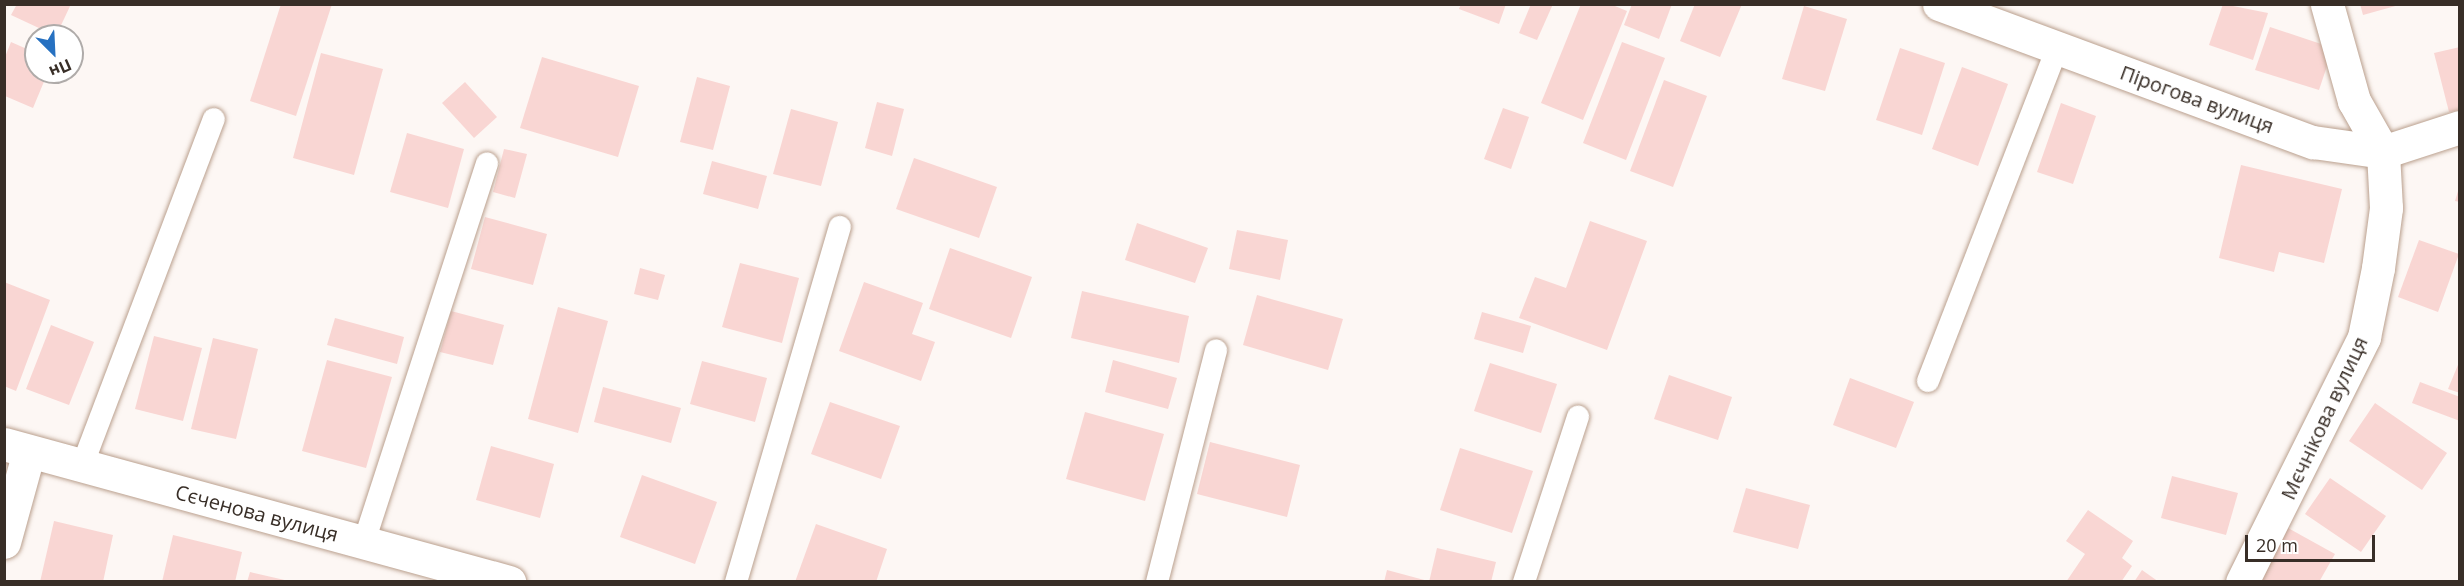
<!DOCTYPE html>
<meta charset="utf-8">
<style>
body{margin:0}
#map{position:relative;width:2464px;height:586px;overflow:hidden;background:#fdf7f4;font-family:"Open Sans",sans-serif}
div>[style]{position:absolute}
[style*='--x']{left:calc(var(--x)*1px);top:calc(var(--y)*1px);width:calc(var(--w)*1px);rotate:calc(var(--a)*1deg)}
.building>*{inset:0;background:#f9d6d3}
.roads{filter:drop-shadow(0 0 2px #baa08e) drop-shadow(0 0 2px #baa08e)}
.service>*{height:22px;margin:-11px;padding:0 11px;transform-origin:11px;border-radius:11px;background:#fff}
.minor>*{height:33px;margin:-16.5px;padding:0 16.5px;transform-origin:16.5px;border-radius:16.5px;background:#fff}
span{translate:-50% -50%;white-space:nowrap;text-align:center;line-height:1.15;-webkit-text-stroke:4.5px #fff;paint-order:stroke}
.street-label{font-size:20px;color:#382e27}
.frame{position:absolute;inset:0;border:6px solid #382e27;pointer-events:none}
.north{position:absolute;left:24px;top:24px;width:60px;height:60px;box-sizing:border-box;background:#fff;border:2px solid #afaba9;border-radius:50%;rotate:156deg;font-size:16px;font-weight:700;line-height:24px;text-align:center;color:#382e27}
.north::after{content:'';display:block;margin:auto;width:21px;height:27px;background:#2771c1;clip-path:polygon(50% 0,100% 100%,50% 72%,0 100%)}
.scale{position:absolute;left:2245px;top:535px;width:130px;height:27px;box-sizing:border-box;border:3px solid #382e27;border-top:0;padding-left:8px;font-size:18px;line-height:21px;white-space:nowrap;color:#382e27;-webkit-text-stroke:4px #fff;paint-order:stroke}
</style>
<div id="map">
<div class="building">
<div style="clip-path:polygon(17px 4px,71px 4px,56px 36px,11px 15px)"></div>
<div style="clip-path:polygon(281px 4px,332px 4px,296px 116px,250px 101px)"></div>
<div style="clip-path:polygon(1461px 4px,1506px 4px,1499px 24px,1459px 9px)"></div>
<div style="clip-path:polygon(1531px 4px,1553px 4px,1537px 40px,1519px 33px)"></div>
<div style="clip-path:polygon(1581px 4px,1610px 4px,1627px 11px,1583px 120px,1541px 103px)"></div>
<div style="clip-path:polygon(1632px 4px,1672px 4px,1659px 39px,1624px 25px)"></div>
<div style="clip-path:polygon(1695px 4px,1742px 4px,1720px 57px,1680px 41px)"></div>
<div style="clip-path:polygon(2223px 4px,2268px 13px,2253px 60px,2209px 45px)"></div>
<div style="clip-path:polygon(2360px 4px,2399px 4px,2399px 5px,2363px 15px)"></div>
<div style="clip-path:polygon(1804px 6px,1847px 19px,1825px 91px,1782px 79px)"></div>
<div style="clip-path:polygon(2270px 27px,2333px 48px,2319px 90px,2255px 70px)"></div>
<div style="clip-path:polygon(11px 42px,36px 53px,36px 72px,48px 72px,33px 108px,5px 96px,5px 57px)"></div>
<div style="clip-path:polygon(1622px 42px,1665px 58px,1626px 160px,1583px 143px)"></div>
<div style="clip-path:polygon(2460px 47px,2460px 110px,2449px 112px,2434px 53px)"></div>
<div style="clip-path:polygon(1900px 48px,1945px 63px,1922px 135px,1876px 120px)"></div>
<div style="clip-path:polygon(321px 53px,383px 69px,354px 175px,293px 158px)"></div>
<div style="clip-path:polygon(542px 57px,639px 86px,618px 157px,520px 128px)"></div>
<div style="clip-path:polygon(1962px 67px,2008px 84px,1978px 166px,1932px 149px)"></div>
<div style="clip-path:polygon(697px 77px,730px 86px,713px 150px,680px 142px)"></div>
<div style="clip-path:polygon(1664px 80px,1707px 96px,1673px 187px,1630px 171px)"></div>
<div style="clip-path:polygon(465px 82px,497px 117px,474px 138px,442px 103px)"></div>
<div style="clip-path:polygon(877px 102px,904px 109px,892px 156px,865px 148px)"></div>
<div style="clip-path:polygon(2061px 103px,2096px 116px,2073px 184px,2037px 172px)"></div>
<div style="clip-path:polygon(1503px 108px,1529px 117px,1511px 169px,1484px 159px)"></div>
<div style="clip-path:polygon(791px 109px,838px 122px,821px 186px,773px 174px)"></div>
<div style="clip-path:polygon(407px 133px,464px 149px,448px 208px,390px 192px)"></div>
<div style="clip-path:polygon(504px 149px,527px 154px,515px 198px,493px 192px)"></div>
<div style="clip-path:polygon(914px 158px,997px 187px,979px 238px,896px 209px)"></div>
<div style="clip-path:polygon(712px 161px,767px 176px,758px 209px,703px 194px)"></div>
<div style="clip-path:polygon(2241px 165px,2342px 189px,2324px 263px,2279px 252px,2274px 272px,2219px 258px)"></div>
<div style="clip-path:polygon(2459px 188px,2460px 188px,2460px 202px,2455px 201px)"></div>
<div style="clip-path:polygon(485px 217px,547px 234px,533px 285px,471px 269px)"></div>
<div style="clip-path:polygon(1590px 221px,1647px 241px,1607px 350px,1519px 318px,1535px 277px,1566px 288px)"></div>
<div style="clip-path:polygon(1137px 223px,1208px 248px,1195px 283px,1125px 260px)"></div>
<div style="clip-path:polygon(1237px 230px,1288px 240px,1280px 280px,1229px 269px)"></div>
<div style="clip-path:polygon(2419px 240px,2459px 254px,2438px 312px,2398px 297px)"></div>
<div style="clip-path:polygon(950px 248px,1032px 277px,1011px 338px,929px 309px)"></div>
<div style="clip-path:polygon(740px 263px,799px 278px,782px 343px,722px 327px)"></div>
<div style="clip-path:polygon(640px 268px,665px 275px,658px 300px,634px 294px)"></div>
<div style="clip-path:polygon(4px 282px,50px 300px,16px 391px,4px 386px)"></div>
<div style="clip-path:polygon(864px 282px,923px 303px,912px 334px,935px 342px,921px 381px,839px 351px)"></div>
<div style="clip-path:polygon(1082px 291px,1189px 316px,1179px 363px,1071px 338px)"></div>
<div style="clip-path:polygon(1257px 295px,1343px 319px,1328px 370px,1243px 345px)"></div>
<div style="clip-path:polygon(558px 307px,608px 321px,578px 433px,528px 419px)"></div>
<div style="clip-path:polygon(451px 311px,504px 325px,493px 365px,440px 352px)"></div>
<div style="clip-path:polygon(1482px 312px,1531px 326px,1523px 353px,1474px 339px)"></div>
<div style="clip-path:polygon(335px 318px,404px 337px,397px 364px,327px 345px)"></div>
<div style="clip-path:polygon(51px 325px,94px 342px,69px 405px,26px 389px)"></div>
<div style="clip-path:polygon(154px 336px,202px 348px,183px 421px,135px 409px)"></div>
<div style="clip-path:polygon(213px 338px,258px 349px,236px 439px,191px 429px)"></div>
<div style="clip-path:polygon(327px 360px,392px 377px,366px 468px,302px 451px)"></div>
<div style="clip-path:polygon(1113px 360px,1177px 378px,1168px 409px,1105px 392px)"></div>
<div style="clip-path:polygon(2460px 360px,2460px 393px,2448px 389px)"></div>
<div style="clip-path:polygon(702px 361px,767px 378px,755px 422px,690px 404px)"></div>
<div style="clip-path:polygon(1490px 363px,1557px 384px,1541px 433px,1474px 411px)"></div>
<div style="clip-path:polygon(1669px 375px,1732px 397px,1718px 440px,1654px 419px)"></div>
<div style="clip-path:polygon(1850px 378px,1914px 402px,1896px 448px,1833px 425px)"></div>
<div style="clip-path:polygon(2420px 382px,2460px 397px,2460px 421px,2412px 403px)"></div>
<div style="clip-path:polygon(603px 387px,681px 408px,671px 443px,594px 422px)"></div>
<div style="clip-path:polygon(830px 402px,900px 426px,881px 479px,811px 454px)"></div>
<div style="clip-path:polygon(2375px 403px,2447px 453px,2422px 490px,2349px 441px)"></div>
<div style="clip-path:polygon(1085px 412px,1164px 434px,1145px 501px,1066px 479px)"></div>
<div style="clip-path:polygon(1210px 442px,1300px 465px,1287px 517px,1197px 494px)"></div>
<div style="clip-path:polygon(491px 446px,554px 464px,540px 518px,476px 500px)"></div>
<div style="clip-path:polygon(1460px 448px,1533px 471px,1512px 533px,1440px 510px)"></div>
<div style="clip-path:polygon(642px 475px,717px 502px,695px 564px,620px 537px)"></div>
<div style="clip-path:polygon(2172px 476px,2238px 493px,2226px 535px,2161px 518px)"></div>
<div style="clip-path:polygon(2330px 478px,2386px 516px,2361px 552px,2305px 514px)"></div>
<div style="clip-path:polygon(1746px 488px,1810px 505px,1798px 549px,1733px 532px)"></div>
<div style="clip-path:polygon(2088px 510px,2133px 541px,2122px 558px,2132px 566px,2121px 582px,2066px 582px,2085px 554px,2066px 541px)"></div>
<div style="clip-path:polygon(54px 521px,113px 535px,103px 582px,40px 582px)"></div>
<div style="clip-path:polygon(816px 524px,887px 549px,876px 582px,795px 582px)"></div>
<div style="clip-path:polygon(2288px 528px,2335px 554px,2319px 582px,2257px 582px)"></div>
<div style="clip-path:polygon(173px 535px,242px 552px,235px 582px,162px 582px)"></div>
<div style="clip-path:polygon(1437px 548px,1496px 562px,1491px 582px,1429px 582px)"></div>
<div style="clip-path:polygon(1387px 570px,1428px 581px,1428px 582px,1384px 582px)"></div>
<div style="clip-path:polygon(2142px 570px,2159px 582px,2134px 582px)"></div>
<div style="clip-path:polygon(250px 572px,289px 581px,289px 582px,247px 582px)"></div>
</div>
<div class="roads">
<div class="service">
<div style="--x:1928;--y:381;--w:357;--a:-68.8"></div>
<div style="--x:82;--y:466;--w:371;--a:-69.2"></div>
<div style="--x:364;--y:542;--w:398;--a:-72"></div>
<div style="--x:736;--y:582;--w:370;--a:-73.7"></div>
<div style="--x:1157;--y:582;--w:239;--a:-75.7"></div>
<div style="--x:1524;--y:582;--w:174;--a:-71.9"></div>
</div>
<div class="minor">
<div style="--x:1939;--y:4;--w:399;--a:20.3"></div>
<div style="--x:2313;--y:142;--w:71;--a:8.1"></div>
<div style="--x:2383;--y:152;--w:81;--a:-18"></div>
<div style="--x:4;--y:444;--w:524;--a:15.28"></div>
<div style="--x:4;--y:542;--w:94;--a:-74.6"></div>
<div style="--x:2242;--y:582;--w:274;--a:-63.5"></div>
<div style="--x:2364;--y:337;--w:70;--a:-78.5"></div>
<div style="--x:2378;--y:268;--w:61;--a:-82.4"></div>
<div style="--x:2386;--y:208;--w:56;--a:-93.1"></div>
<div style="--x:2383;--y:152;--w:59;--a:-119.6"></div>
<div style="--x:2354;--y:101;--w:101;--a:-105.6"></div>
</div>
</div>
<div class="street-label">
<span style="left:2197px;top:99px;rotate:20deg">Пірогова вулиця</span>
<span style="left:2324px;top:418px;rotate:-65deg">Мєчнікова вулиця</span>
<span style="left:257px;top:513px;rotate:15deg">Сєченова вулиця</span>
</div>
<div class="frame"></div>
<div class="north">Пн</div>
<div class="scale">20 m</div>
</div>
